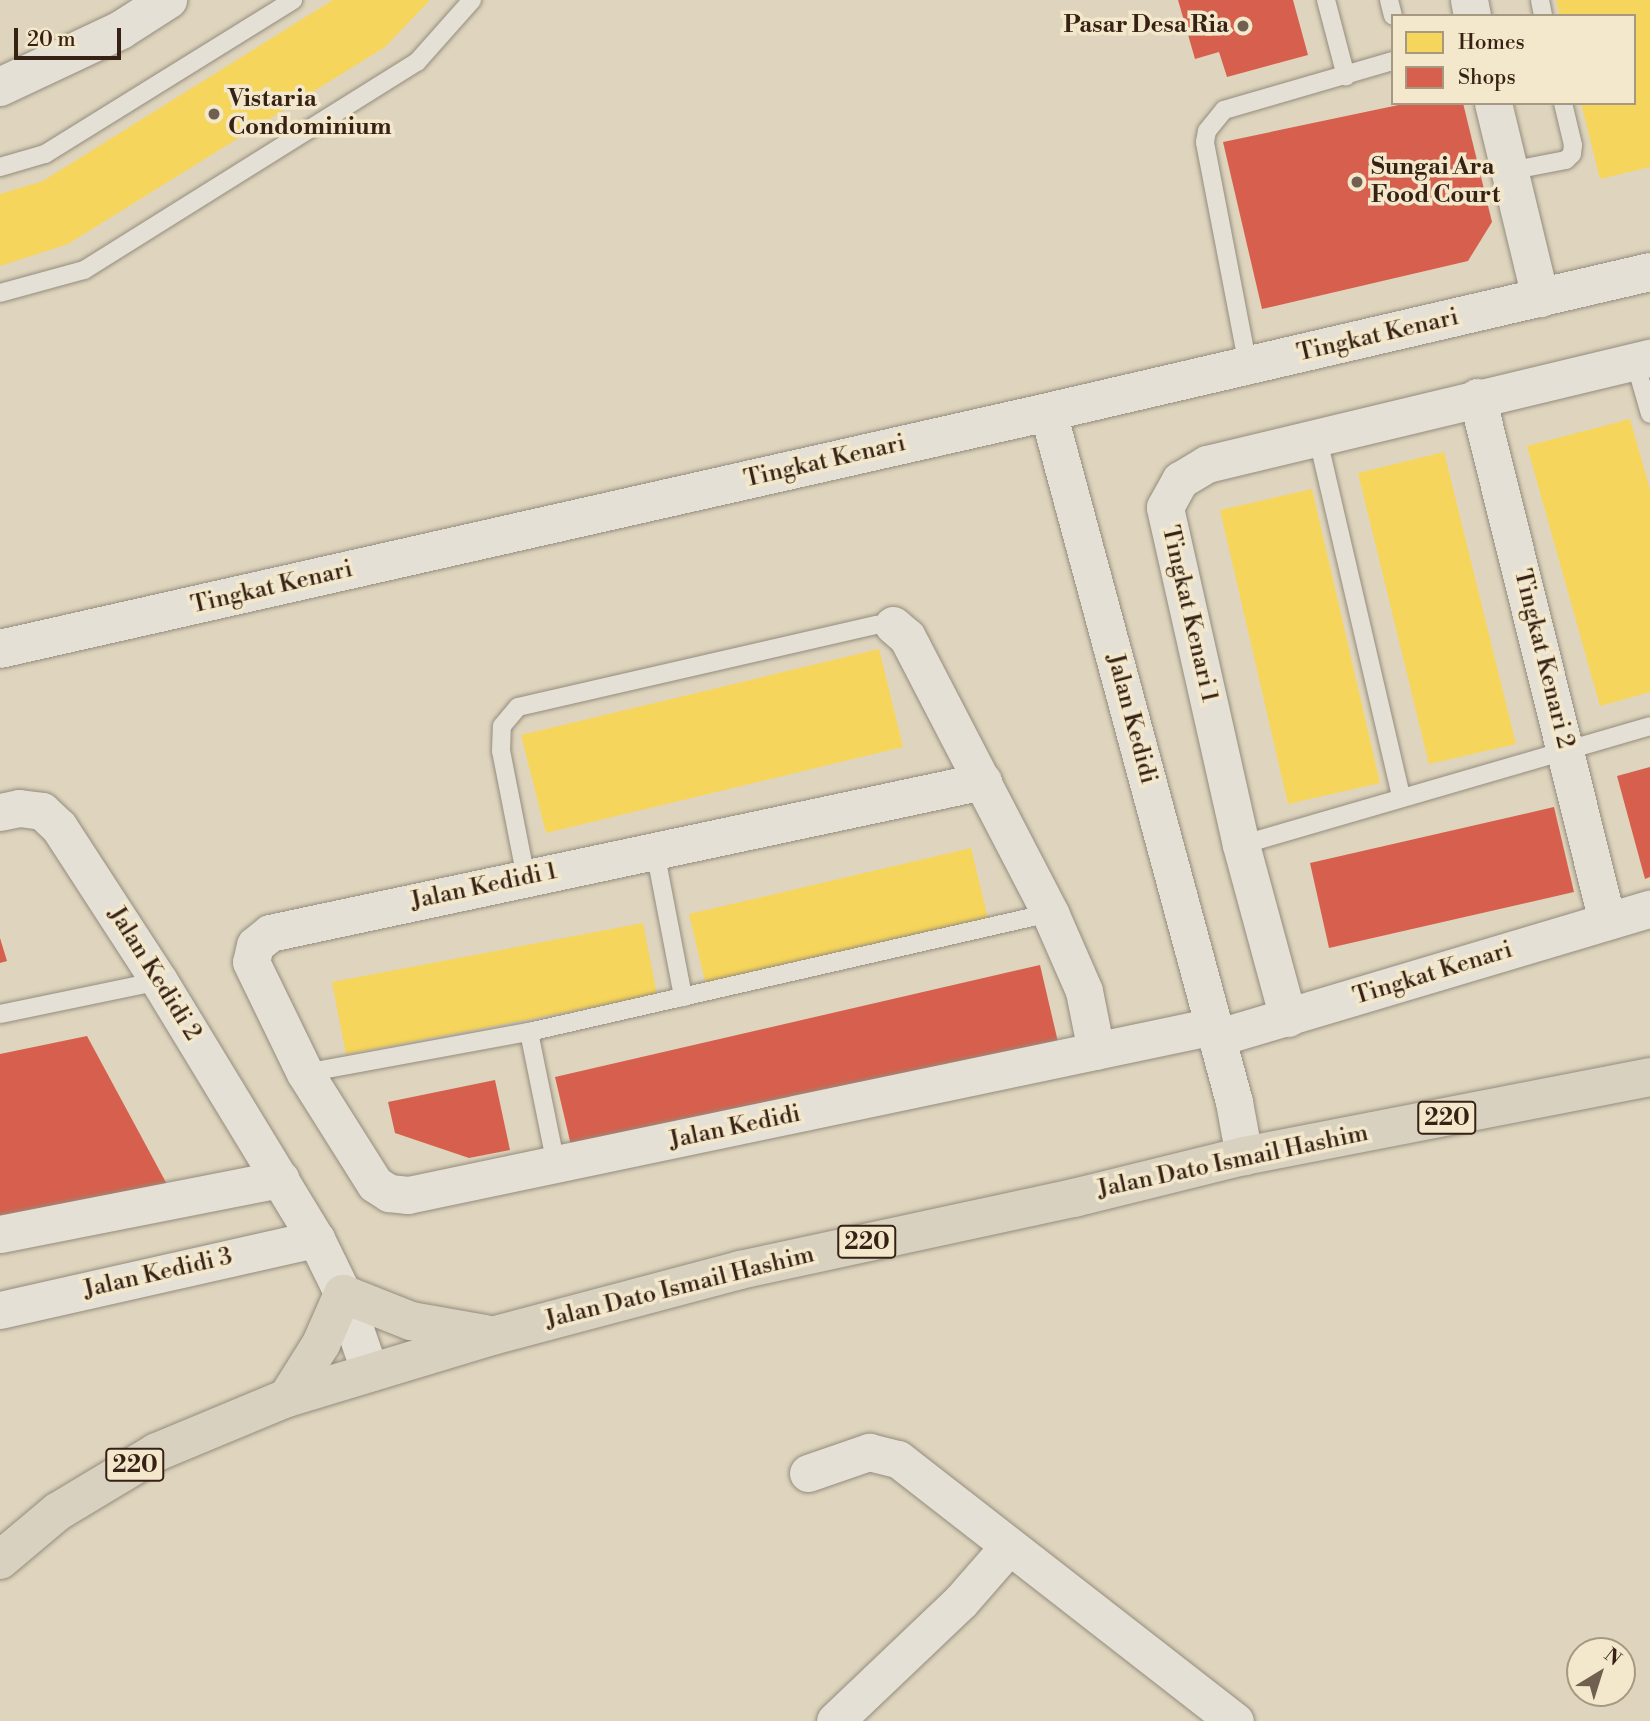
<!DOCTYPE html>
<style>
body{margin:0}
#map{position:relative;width:1650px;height:1721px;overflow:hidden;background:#dfd5be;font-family:"Libre Bodoni",serif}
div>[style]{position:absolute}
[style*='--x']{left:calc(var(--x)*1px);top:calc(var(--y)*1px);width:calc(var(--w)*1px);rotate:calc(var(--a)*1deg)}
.homes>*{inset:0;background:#f6d55c}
.shops>*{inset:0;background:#d6604d}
.roads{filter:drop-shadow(0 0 2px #948c7d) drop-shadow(0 0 2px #948c7d)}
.service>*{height:18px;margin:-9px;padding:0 9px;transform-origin:9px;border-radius:9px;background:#e5e0d5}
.minor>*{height:37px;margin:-18.5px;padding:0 18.5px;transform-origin:18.5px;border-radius:18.5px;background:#e5e0d5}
.tertiary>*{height:38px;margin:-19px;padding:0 19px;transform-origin:19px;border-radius:19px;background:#e5e0d5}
.primary>*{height:38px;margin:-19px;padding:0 19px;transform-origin:19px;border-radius:19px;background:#d9d1c0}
.dots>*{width:19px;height:19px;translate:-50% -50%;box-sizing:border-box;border:4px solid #f3e8cc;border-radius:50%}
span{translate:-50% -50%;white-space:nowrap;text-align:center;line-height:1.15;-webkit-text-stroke:7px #f3e8cc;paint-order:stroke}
.shield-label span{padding:2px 5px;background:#f3e8cc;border:2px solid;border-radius:5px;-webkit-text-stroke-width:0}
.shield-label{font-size:23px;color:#362114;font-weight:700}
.poi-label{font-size:24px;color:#362114;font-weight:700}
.right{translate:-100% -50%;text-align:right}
.left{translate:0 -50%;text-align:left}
.street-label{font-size:24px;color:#362114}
.legend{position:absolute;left:1391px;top:14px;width:245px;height:91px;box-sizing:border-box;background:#f3e8cc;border:2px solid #a79882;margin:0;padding:9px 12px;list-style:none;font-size:21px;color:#362114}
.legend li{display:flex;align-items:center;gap:14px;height:35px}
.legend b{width:35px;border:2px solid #a79882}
.north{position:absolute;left:1566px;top:1637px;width:70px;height:70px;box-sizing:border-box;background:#f3e8cc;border:2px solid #a79882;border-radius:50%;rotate:38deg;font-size:19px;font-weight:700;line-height:28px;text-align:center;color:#362114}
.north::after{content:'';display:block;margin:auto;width:24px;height:32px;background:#716050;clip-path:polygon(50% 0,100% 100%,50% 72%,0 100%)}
.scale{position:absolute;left:14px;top:28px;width:107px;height:32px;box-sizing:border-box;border:4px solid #362114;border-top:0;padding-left:9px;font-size:21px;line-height:24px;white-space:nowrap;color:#362114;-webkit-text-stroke:5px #f3e8cc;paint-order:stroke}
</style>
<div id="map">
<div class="homes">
<div style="clip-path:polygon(333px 0,430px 0,385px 47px,68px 244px,0 266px,0 194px,43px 181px)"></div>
<div style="clip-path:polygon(1556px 0,1650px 0,1650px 167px,1600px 179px,1581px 103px,1634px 103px,1634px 16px,1560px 16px)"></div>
<div style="clip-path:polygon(1630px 419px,1650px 490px,1650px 692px,1600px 706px,1527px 446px)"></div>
<div style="clip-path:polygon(1444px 452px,1516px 744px,1429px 764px,1358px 473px)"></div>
<div style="clip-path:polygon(1312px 489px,1380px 783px,1288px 804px,1220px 510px)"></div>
<div style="clip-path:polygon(879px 649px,903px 747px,546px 833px,521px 735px)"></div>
<div style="clip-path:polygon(971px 848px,988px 919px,706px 985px,689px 914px)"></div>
<div style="clip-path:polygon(643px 923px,657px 995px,346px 1054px,332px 982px)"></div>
</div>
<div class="shops">
<div style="clip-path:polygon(1178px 0,1293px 0,1308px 55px,1227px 77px,1219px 52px,1195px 59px)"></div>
<div style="clip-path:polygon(1408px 103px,1463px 103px,1492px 222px,1468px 261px,1262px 309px,1223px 142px)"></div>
<div style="clip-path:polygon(1650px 767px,1650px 877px,1645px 879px,1617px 776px)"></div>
<div style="clip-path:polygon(1554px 807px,1574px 892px,1329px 948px,1310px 863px)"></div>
<div style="clip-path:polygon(0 938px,7px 961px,0 963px)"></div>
<div style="clip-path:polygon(1040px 965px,1058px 1042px,573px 1154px,555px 1077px)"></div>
<div style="clip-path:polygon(87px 1036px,169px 1188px,0 1223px,0 1054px)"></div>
<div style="clip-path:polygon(495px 1080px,510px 1150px,469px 1158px,395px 1133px,388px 1102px)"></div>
</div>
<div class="roads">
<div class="service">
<div style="--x:1326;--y:0;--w:79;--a:75.3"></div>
<div style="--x:1389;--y:0;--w:16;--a:76"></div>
<div style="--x:1540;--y:0;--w:16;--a:79"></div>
<div style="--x:0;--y:167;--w:47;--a:-16.1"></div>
<div style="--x:45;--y:154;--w:292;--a:-31.8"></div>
<div style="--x:1509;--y:171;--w:58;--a:-10.9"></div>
<div style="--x:1566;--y:160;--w:8;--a:-45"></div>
<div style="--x:1572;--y:154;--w:9;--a:-84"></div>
<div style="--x:1573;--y:145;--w:43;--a:-103.4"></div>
<div style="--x:0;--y:293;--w:87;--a:-15.3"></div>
<div style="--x:84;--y:270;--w:393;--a:-32"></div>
<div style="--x:417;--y:62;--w:83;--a:-48.4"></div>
<div style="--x:1635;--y:362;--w:54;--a:73.9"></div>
<div style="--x:1248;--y:366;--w:228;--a:-100.9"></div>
<div style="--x:1205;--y:142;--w:11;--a:-80"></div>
<div style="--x:1207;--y:131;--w:27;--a:-51"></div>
<div style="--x:1224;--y:110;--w:176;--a:-16.2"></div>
<div style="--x:1317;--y:435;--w:371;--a:76.9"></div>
<div style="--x:1241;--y:845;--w:426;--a:-16.2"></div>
<div style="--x:655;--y:851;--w:149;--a:79.1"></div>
<div style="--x:526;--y:878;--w:129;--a:-101.1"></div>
<div style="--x:501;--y:751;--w:25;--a:-88"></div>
<div style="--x:502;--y:726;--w:25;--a:-50"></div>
<div style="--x:518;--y:707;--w:368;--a:-12.9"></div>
<div style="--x:877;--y:625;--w:16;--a:0"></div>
<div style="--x:0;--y:1014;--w:162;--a:-11.7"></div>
<div style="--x:529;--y:1032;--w:136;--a:78.5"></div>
<div style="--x:305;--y:1073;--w:228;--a:-10.4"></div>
<div style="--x:529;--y:1032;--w:534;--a:-12.87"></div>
</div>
<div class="minor">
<div style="--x:1469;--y:0;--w:16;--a:79"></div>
<div style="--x:1493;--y:103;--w:201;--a:76.4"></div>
<div style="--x:1477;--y:397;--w:540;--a:76.07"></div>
<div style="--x:1048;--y:412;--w:715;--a:74.91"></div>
<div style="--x:1234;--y:1102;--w:55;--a:79.5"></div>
<div style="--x:893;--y:625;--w:18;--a:41"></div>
<div style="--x:907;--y:637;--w:311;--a:62.6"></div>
<div style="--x:1050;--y:913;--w:85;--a:66.4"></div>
<div style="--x:1084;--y:991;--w:61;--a:78.7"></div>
<div style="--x:983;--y:781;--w:729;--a:167.97"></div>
<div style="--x:270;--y:933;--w:19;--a:141"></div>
<div style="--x:255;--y:945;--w:17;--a:103"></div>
<div style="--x:251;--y:962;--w:123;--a:64.1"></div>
<div style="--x:305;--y:1073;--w:131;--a:57.8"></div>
<div style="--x:375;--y:1184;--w:17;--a:33"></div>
<div style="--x:389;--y:1193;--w:19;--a:6"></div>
<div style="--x:408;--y:1195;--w:824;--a:-11.84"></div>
<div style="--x:0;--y:812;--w:19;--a:-12"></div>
<div style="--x:19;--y:808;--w:23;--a:7"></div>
<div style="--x:42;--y:811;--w:23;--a:43"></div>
<div style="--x:59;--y:827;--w:184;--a:57"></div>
<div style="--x:159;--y:981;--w:302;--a:58.7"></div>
<div style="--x:316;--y:1239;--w:61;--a:63.9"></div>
<div style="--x:343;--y:1294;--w:83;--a:71.1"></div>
<div style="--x:1288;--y:1018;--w:179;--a:-105.2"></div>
<div style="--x:1241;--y:845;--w:346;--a:-102.7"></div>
<div style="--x:1165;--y:507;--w:31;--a:-61"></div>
<div style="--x:1180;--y:480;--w:31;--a:-31"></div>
<div style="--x:1207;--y:464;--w:456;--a:-13.5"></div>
<div style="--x:1216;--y:1038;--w:453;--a:-16.6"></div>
<div style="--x:0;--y:1234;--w:286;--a:-11.1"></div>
<div style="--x:0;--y:1310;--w:324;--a:-12.7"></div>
<div style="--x:808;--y:1473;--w:65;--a:-19"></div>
<div style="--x:869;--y:1452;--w:30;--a:14"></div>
<div style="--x:898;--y:1459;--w:427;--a:37.9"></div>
<div style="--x:835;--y:1721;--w:174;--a:-43.6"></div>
<div style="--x:961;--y:1601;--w:73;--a:-48.9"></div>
</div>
<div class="tertiary">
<div style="--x:0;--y:87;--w:134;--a:-25.2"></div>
<div style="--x:121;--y:30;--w:56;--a:-32.6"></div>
<div style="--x:0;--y:649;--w:1074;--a:-12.74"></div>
<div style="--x:1048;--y:412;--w:618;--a:-13.09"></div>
</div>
<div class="primary">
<div style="--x:287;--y:1398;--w:64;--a:-57.8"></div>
<div style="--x:321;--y:1344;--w:55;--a:-66.3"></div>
<div style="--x:343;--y:1294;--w:73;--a:21.7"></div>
<div style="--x:411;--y:1321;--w:75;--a:10"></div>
<div style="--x:0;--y:1560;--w:75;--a:-40.1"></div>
<div style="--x:57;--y:1512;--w:117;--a:-31"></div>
<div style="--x:157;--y:1452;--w:141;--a:-22.6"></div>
<div style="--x:287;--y:1398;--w:214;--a:-16.8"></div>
<div style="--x:492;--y:1336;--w:257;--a:-14.9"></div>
<div style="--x:740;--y:1270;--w:342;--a:-12.2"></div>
<div style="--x:1074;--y:1198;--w:175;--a:-13.9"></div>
<div style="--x:1244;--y:1156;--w:414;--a:-11"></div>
</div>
</div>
<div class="dots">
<div style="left:1243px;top:26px;background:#716050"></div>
<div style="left:214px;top:114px;background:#716050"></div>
<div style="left:1357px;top:182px;background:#716050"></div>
</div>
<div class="shield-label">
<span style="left:1447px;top:1118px">220</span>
<span style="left:867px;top:1242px">220</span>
<span style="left:135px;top:1465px">220</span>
</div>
<div class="poi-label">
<span class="right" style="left:1229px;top:26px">Pasar Desa Ria</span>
<span class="left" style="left:228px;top:114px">Vistaria<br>Condominium</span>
<span class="left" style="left:1371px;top:182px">Sungai Ara<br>Food Court</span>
</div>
<div class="street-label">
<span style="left:1378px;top:336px;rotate:-13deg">Tingkat Kenari</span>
<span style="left:825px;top:462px;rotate:-13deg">Tingkat Kenari</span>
<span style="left:272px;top:588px;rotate:-13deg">Tingkat Kenari</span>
<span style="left:1189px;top:614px;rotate:77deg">Tingkat Kenari 1</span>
<span style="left:1543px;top:659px;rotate:76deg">Tingkat Kenari 2</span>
<span style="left:1131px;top:719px;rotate:75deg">Jalan Kedidi</span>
<span style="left:484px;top:887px;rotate:-12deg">Jalan Kedidi 1</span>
<span style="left:154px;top:974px;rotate:58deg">Jalan Kedidi 2</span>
<span style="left:1433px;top:974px;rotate:-17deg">Tingkat Kenari</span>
<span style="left:735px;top:1128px;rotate:-12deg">Jalan Kedidi</span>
<span style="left:1233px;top:1162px;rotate:-12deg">Jalan Dato Ismail Hashim</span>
<span style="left:158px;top:1274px;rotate:-13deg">Jalan Kedidi 3</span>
<span style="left:680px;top:1288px;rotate:-14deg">Jalan Dato Ismail Hashim</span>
</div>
<ul class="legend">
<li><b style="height:19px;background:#f6d55c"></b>Homes</li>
<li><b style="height:19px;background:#d6604d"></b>Shops</li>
</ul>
<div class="north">N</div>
<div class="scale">20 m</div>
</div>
